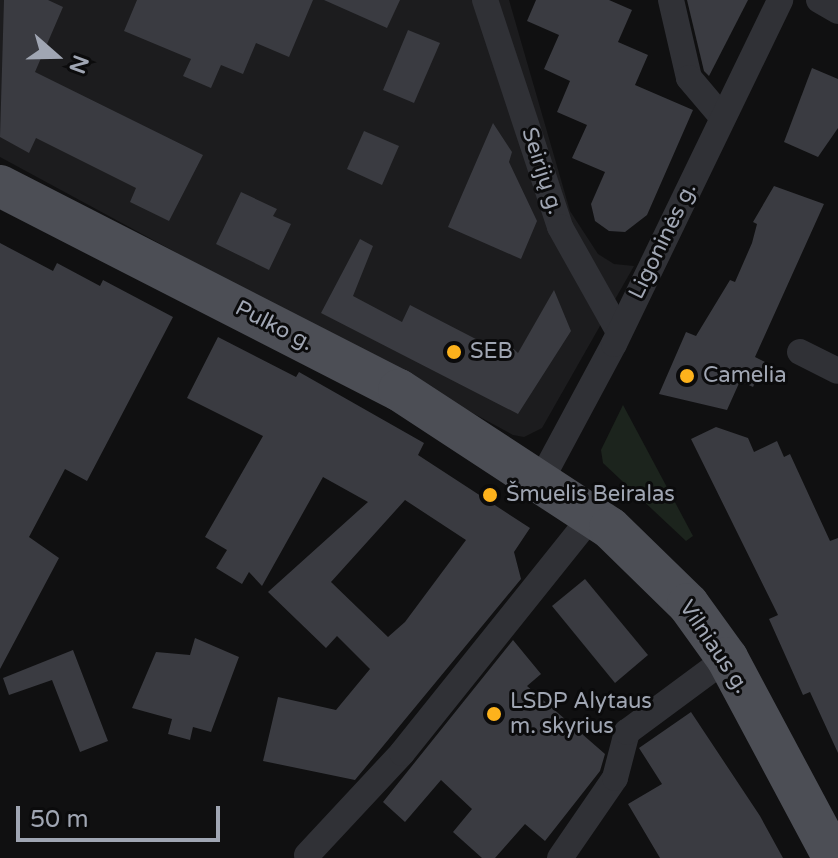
<!DOCTYPE html>
<meta charset="utf-8">
<style>
body{margin:0}
#map{position:relative;width:838px;height:858px;overflow:hidden;background:#101011;font-family:"Varela Round",sans-serif}
div>[style]{position:absolute}
[style*='--x']{left:calc(var(--x)*1px);top:calc(var(--y)*1px);width:calc(var(--w)*1px);rotate:calc(var(--a)*1deg)}
.built>*{inset:0;background:#1c1c1e}
.green>*{inset:0;background:#1c241d}
.building>*{inset:0;background:#3a3b41}
.street>*{height:26px;margin:-13px;padding:0 13px;transform-origin:13px;border-radius:13px;background:#303136}
.primary>*{height:42px;margin:-21px;padding:0 21px;transform-origin:21px;border-radius:21px;background:#4c4e55}
.dots>*{width:22px;height:22px;translate:-50% -50%;box-sizing:border-box;border:4px solid #0b0b0c;border-radius:50%}
span{translate:-50% -50%;white-space:nowrap;text-align:center;line-height:1.15;-webkit-text-stroke:6px #0b0b0c;paint-order:stroke}
.street-label{font-size:22px;color:#a0a6b3}
.poi-label{font-size:22px;color:#a0a6b3}
.left{translate:0 -50%;text-align:left}
.north{position:absolute;left:16px;top:16px;width:80px;height:80px;-webkit-text-stroke:6px #0b0b0c;paint-order:stroke;rotate:110deg;font-size:22px;font-weight:700;line-height:32px;text-align:center;color:#a0a6b3}
.north::after{content:'';display:block;margin:auto;width:28px;height:36px;background:#a0a6b3;clip-path:polygon(50% 0,100% 100%,50% 72%,0 100%)}
.scale{position:absolute;left:16px;top:806px;width:204px;height:36px;box-sizing:border-box;border:4px solid #a0a6b3;border-top:0;padding-left:10px;font-size:24px;line-height:28px;white-space:nowrap;color:#a0a6b3;-webkit-text-stroke:6px #0b0b0c;paint-order:stroke}
</style>
<div id="map">
<div class="built">
<div style="clip-path:polygon(0 0,509px 0,570px 211px,598px 254px,614px 264px,634px 266px,542px 428px,524px 437px,513px 435px,0 157px)"></div>
</div>
<div class="green">
<div style="clip-path:polygon(623px 405px,693px 536px,686px 541px,603px 463px,601px 450px)"></div>
</div>
<div class="building">
<div style="clip-path:polygon(4px 0,48px 0,63px 7px,35px 72px,203px 155px,169px 221px,130px 202px,136px 188px,36px 138px,29px 153px,0 137px)"></div>
<div style="clip-path:polygon(137px 0,313px 0,289px 57px,256px 43px,243px 74px,221px 65px,211px 88px,183px 76px,191px 59px,124px 31px)"></div>
<div style="clip-path:polygon(324px 0,400px 0,387px 28px)"></div>
<div style="clip-path:polygon(536px 0,609px 0,632px 10px,618px 42px,648px 55px,635px 85px,693px 110px,647px 215px,625px 232px,609px 231px,595px 221px,591px 204px,605px 172px,572px 158px,587px 125px,557px 112px,570px 81px,544px 69px,559px 35px,527px 21px)"></div>
<div style="clip-path:polygon(687px 0,748px 0,709px 76px,704px 71px)"></div>
<div style="clip-path:polygon(408px 30px,440px 43px,414px 103px,383px 90px)"></div>
<div style="clip-path:polygon(812px 68px,838px 79px,838px 128px,818px 157px,784px 142px)"></div>
<div style="clip-path:polygon(493px 123px,512px 152px,509px 162px,537px 221px,521px 259px,448px 227px)"></div>
<div style="clip-path:polygon(364px 131px,399px 146px,382px 185px,347px 169px)"></div>
<div style="clip-path:polygon(774px 186px,824px 204px,755px 357px,765px 362px,753px 387px,740px 381px,727px 410px,659px 394px,686px 332px,696px 336px,730px 280px,735px 282px,752px 243px,757px 224px,753px 222px)"></div>
<div style="clip-path:polygon(241px 192px,277px 209px,273px 216px,291px 224px,269px 270px,216px 244px)"></div>
<div style="clip-path:polygon(360px 239px,373px 246px,353px 296px,402px 322px,410px 305px,499px 351px,505px 341px,518px 353px,554px 290px,571px 331px,518px 414px,321px 313px)"></div>
<div style="clip-path:polygon(0 243px,53px 271px,57px 263px,100px 286px,103px 280px,173px 317px,87px 481px,65px 469px,29px 537px,59px 558px,0 669px)"></div>
<div style="clip-path:polygon(evenodd,218px 337px,296px 377px,299px 372px,424px 443px,418px 455px,530px 528px,514px 552px,521px 579px,355px 780px,263px 761px,278px 697px,336px 710px,370px 669px,337px 636px,326px 648px,268px 592px,368px 502px,323px 477px,262px 586px,249px 572px,242px 584px,216px 568px,227px 550px,205px 537px,263px 436px,187px 398px,218px 337px,405px 500px,466px 540px,405px 622px,388px 637px,331px 582px,405px 500px)"></div>
<div style="clip-path:polygon(716px 427px,748px 438px,754px 452px,777px 441px,784px 457px,790px 454px,830px 541px,838px 538px,838px 753px,810px 692px,803px 695px,769px 619px,778px 615px,691px 439px)"></div>
<div style="clip-path:polygon(585px 579px,648px 655px,615px 683px,552px 606px)"></div>
<div style="clip-path:polygon(195px 638px,239px 657px,211px 732px,193px 727px,190px 740px,168px 734px,172px 719px,132px 708px,156px 652px,190px 655px)"></div>
<div style="clip-path:polygon(513px 640px,541px 674px,527px 686px,605px 754px,600px 771px,545px 841px,525px 824px,495px 858px,482px 858px,453px 832px,472px 809px,441px 780px,405px 822px,383px 802px)"></div>
<div style="clip-path:polygon(73px 650px,108px 741px,80px 752px,52px 680px,9px 695px,3px 678px)"></div>
<div style="clip-path:polygon(691px 712px,760px 816px,783px 858px,660px 858px,628px 804px,662px 784px,639px 748px)"></div>
</div>
<div class="street">
<div style="--x:485;--y:0;--w:239;--a:71.7"></div>
<div style="--x:560;--y:227;--w:120;--a:60.7"></div>
<div style="--x:671;--y:0;--w:80;--a:77"></div>
<div style="--x:689;--y:78;--w:51;--a:49.8"></div>
<div style="--x:819;--y:0;--w:22;--a:30"></div>
<div style="--x:800;--y:352;--w:42;--a:26.6"></div>
<div style="--x:541;--y:480;--w:154;--a:-61.8"></div>
<div style="--x:614;--y:344;--w:382;--a:-64.2"></div>
<div style="--x:307;--y:855;--w:139;--a:-47"></div>
<div style="--x:402;--y:753;--w:305;--a:-51.3"></div>
<div style="--x:560;--y:858;--w:97;--a:-55.5"></div>
<div style="--x:615;--y:778;--w:48;--a:-75.4"></div>
<div style="--x:627;--y:732;--w:124;--a:-36.5"></div>
</div>
<div class="primary">
<div style="--x:0;--y:186;--w:448;--a:27.1"></div>
<div style="--x:399;--y:390;--w:252;--a:33.2"></div>
<div style="--x:610;--y:528;--w:109;--a:44.3"></div>
<div style="--x:688;--y:604;--w:67;--a:54.2"></div>
<div style="--x:727;--y:658;--w:227;--a:61.9"></div>
</div>
<div class="dots">
<div style="left:454px;top:352px;background:#fdb21c"></div>
<div style="left:687px;top:376px;background:#fdb21c"></div>
<div style="left:490px;top:495px;background:#fdb21c"></div>
<div style="left:494px;top:714px;background:#fdb21c"></div>
</div>
<div class="street-label">
<span style="left:542px;top:171px;rotate:72deg">Seirijų g.</span>
<span style="left:663px;top:241px;rotate:-64deg">Ligoninės g.</span>
<span style="left:274px;top:326px;rotate:27deg">Pulko g.</span>
<span style="left:714px;top:647px;rotate:56deg">Vilniaus g.</span>
</div>
<div class="poi-label">
<span class="left" style="left:470px;top:352px">SEB</span>
<span class="left" style="left:703px;top:376px">Camelia</span>
<span class="left" style="left:506px;top:495px">Šmuelis Beiralas</span>
<span class="left" style="left:510px;top:714px">LSDP Alytaus<br>m. skyrius</span>
</div>
<div class="north">N</div>
<div class="scale">50 m</div>
</div>
